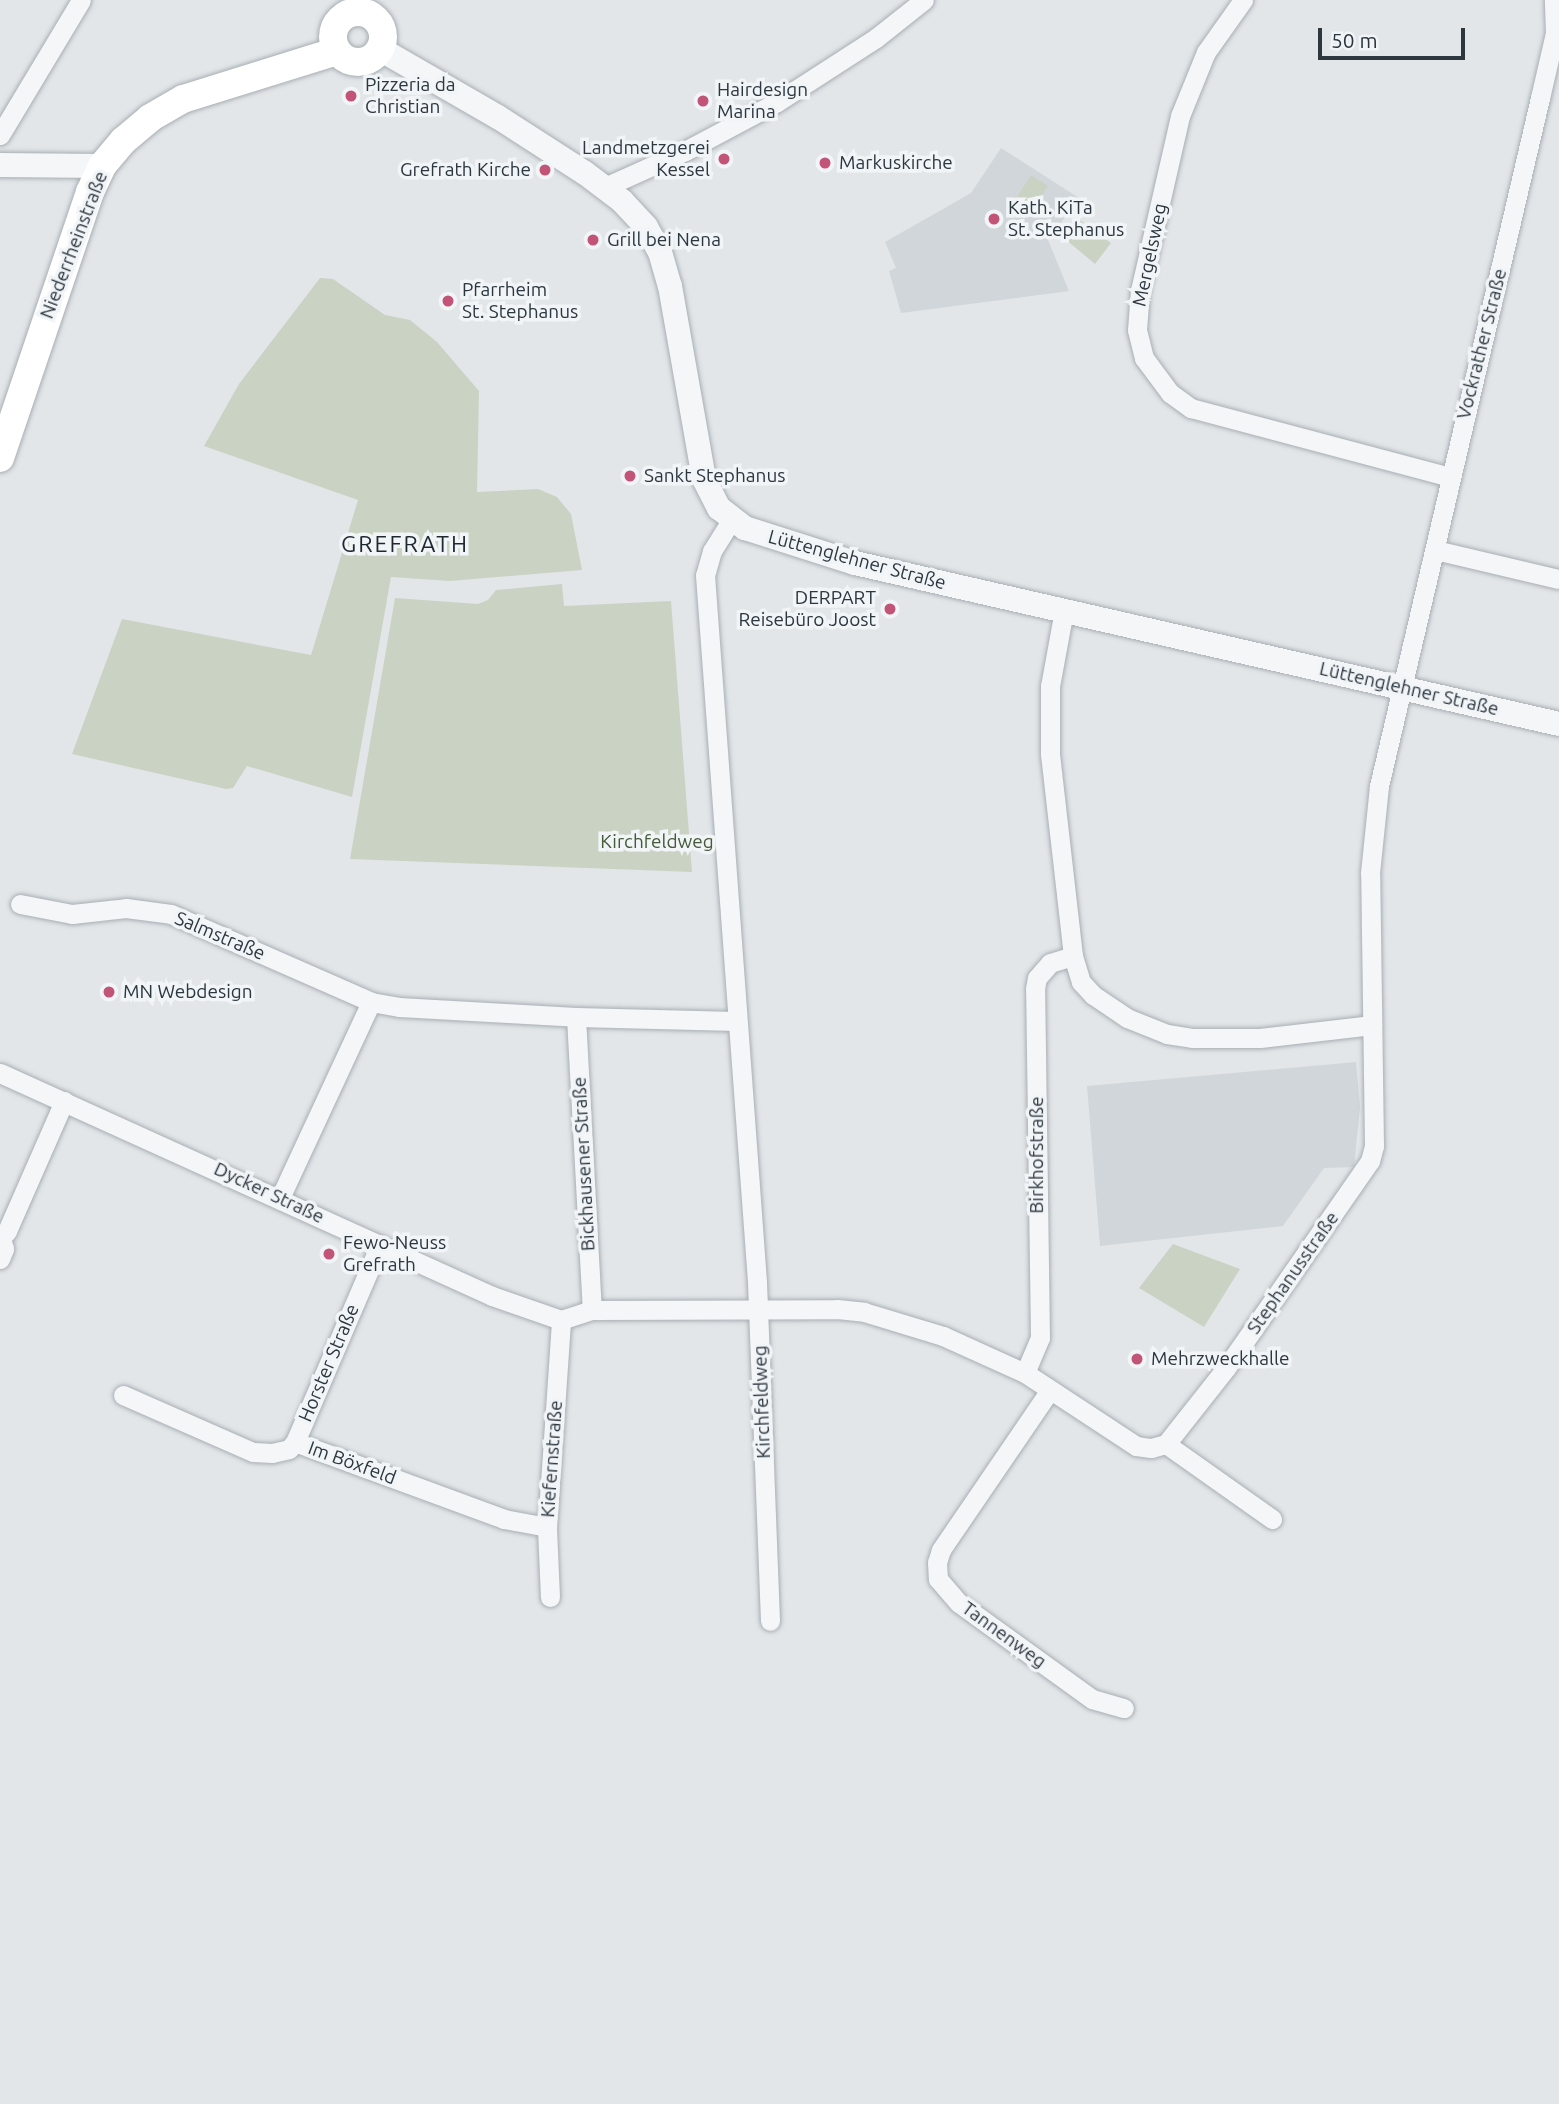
<!DOCTYPE html>
<meta charset="utf-8">
<style>
body{margin:0}
#map{position:relative;width:1559px;height:2104px;overflow:hidden;background:#e2e6e9;font-family:Ubuntu,sans-serif}
div>[style]{position:absolute}
[style*='--x']{left:calc(var(--x)*1px);top:calc(var(--y)*1px);width:calc(var(--w)*1px);rotate:calc(var(--a)*1deg)}
.built>*{inset:0;background:#d1d6db}
.green>*{inset:0;background:#cad2c4}
.roads{filter:drop-shadow(0 0 2px #a8aeb3) drop-shadow(0 0 2px #a8aeb3)}
.minor>*{height:19px;margin:-9.5px;padding:0 9.5px;transform-origin:9.5px;border-radius:9.5px;background:#f5f6f8}
.tertiary>*{height:24px;margin:-12px;padding:0 12px;transform-origin:12px;border-radius:12px;background:#f5f6f8}
.secondary>*{height:28px;margin:-14px;padding:0 14px;transform-origin:14px;border-radius:14px;background:#fff}
.secondary>.ring{margin:-14px;padding:0;box-sizing:content-box;background:none;border:28px solid #fff;border-radius:50%}
.dots>*{width:19px;height:19px;translate:-50% -50%;box-sizing:border-box;border:4px solid #f2f5f7;border-radius:50%}
span{translate:-50% -50%;white-space:nowrap;text-align:center;line-height:1.15;-webkit-text-stroke:7px #f2f5f7;paint-order:stroke}
.poi-label{font-size:19px;color:#2c3740}
.left{translate:0 -50%;text-align:left}
.right{translate:-100% -50%;text-align:right}
.street-label{font-size:19px;color:#2c3740}
.park-label{font-size:19px;color:#465a3a}
.quarter-label{font-size:23px;color:#1e2831;letter-spacing:2px}
.scale{position:absolute;left:1318px;top:28px;width:147px;height:32px;box-sizing:border-box;border:4px solid #2c3740;border-top:0;padding-left:9px;font-size:21px;line-height:24px;white-space:nowrap;color:#2c3740;-webkit-text-stroke:5px #f2f5f7;paint-order:stroke}
</style>
<div id="map">
<div class="built">
<div style="clip-path:polygon(1001px 148px,1079px 198px,1048px 240px,1069px 291px,901px 313px,889px 271px,896px 268px,885px 242px,971px 193px)"></div>
<div style="clip-path:polygon(1356px 1062px,1360px 1107px,1354px 1167px,1324px 1168px,1283px 1226px,1100px 1246px,1087px 1086px)"></div>
</div>
<div class="green">
<div style="clip-path:polygon(1031px 175px,1048px 186px,1031px 211px,1015px 200px)"></div>
<div style="clip-path:polygon(1080px 220px,1111px 243px,1095px 264px,1064px 238px)"></div>
<div style="clip-path:polygon(320px 278px,333px 279px,385px 315px,410px 320px,437px 342px,479px 391px,477px 492px,538px 489px,557px 497px,571px 514px,582px 570px,450px 581px,391px 577px,352px 797px,247px 766px,233px 788px,226px 789px,72px 754px,122px 619px,311px 655px,358px 500px,204px 446px,239px 384px)"></div>
<div style="clip-path:polygon(562px 584px,564px 606px,671px 601px,692px 872px,350px 859px,395px 598px,478px 604px,488px 600px,496px 590px)"></div>
<div style="clip-path:polygon(1173px 1244px,1240px 1269px,1204px 1327px,1139px 1288px)"></div>
</div>
<div class="roads">
<div class="minor">
<div style="--x:1243;--y:0;--w:64;--a:125.4"></div>
<div style="--x:1206;--y:52;--w:69;--a:112.1"></div>
<div style="--x:1180;--y:116;--w:179;--a:102.9"></div>
<div style="--x:1140;--y:290;--w:40;--a:94.3"></div>
<div style="--x:1137;--y:330;--w:29;--a:76"></div>
<div style="--x:1144;--y:358;--w:44;--a:53.4"></div>
<div style="--x:1170;--y:393;--w:26;--a:36"></div>
<div style="--x:1191;--y:408;--w:268;--a:14.9"></div>
<div style="--x:0;--y:135;--w:157;--a:-59"></div>
<div style="--x:605;--y:187;--w:88;--a:-24.2"></div>
<div style="--x:685;--y:151;--w:104;--a:-28"></div>
<div style="--x:777;--y:102;--w:118;--a:-32.9"></div>
<div style="--x:876;--y:38;--w:61;--a:-38.4"></div>
<div style="--x:732;--y:519;--w:38;--a:122"></div>
<div style="--x:712;--y:551;--w:25;--a:106"></div>
<div style="--x:705;--y:575;--w:709;--a:85.79"></div>
<div style="--x:757;--y:1282;--w:339;--a:87.8"></div>
<div style="--x:1435;--y:550;--w:127;--a:13.2"></div>
<div style="--x:1064;--y:610;--w:77;--a:100.4"></div>
<div style="--x:1050;--y:686;--w:68;--a:90"></div>
<div style="--x:1050;--y:754;--w:203;--a:83.5"></div>
<div style="--x:1073;--y:956;--w:27;--a:73"></div>
<div style="--x:1081;--y:982;--w:18;--a:47"></div>
<div style="--x:1093;--y:995;--w:41;--a:34.1"></div>
<div style="--x:1127;--y:1018;--w:43;--a:21.8"></div>
<div style="--x:1167;--y:1034;--w:25;--a:9"></div>
<div style="--x:1192;--y:1038;--w:68;--a:0"></div>
<div style="--x:1260;--y:1038;--w:113;--a:-6.6"></div>
<div style="--x:20;--y:904;--w:53;--a:10.9"></div>
<div style="--x:72;--y:914;--w:54;--a:-6.3"></div>
<div style="--x:126;--y:908;--w:45;--a:7.6"></div>
<div style="--x:171;--y:914;--w:219;--a:23.7"></div>
<div style="--x:371;--y:1002;--w:28;--a:10"></div>
<div style="--x:399;--y:1007;--w:177;--a:3.2"></div>
<div style="--x:576;--y:1017;--w:160;--a:1.4"></div>
<div style="--x:576;--y:1017;--w:293;--a:86.9"></div>
<div style="--x:0;--y:1073;--w:540;--a:24.38"></div>
<div style="--x:492;--y:1296;--w:73;--a:19.2"></div>
<div style="--x:561;--y:1320;--w:33;--a:-18"></div>
<div style="--x:592;--y:1310;--w:245;--a:-0.2"></div>
<div style="--x:837;--y:1309;--w:27;--a:6"></div>
<div style="--x:864;--y:1312;--w:83;--a:16.9"></div>
<div style="--x:943;--y:1336;--w:90;--a:24.3"></div>
<div style="--x:1025;--y:1373;--w:133;--a:33.3"></div>
<div style="--x:1136;--y:1446;--w:15;--a:8"></div>
<div style="--x:1151;--y:1448;--w:16;--a:-15"></div>
<div style="--x:1166;--y:1444;--w:97;--a:-51.7"></div>
<div style="--x:1226;--y:1368;--w:252;--a:-55.2"></div>
<div style="--x:1370;--y:1161;--w:16;--a:-75"></div>
<div style="--x:1374;--y:1146;--w:273;--a:-90.8"></div>
<div style="--x:1370;--y:873;--w:87;--a:-84.1"></div>
<div style="--x:1379;--y:786;--w:707;--a:-76.83"></div>
<div style="--x:1540;--y:98;--w:67;--a:-77"></div>
<div style="--x:1555;--y:33;--w:33;--a:-92"></div>
<div style="--x:280;--y:1198;--w:216;--a:-65.1"></div>
<div style="--x:0;--y:1259;--w:11;--a:-68"></div>
<div style="--x:4;--y:1249;--w:11;--a:-105"></div>
<div style="--x:1;--y:1238;--w:9;--a:-49"></div>
<div style="--x:7;--y:1231;--w:142;--a:-66.3"></div>
<div style="--x:1025;--y:1373;--w:38;--a:-67"></div>
<div style="--x:1040;--y:1338;--w:349;--a:-90.8"></div>
<div style="--x:1035;--y:989;--w:11;--a:-80"></div>
<div style="--x:1037;--y:978;--w:20;--a:-49"></div>
<div style="--x:1050;--y:963;--w:24;--a:-17"></div>
<div style="--x:1050;--y:1390;--w:194;--a:124.3"></div>
<div style="--x:941;--y:1550;--w:13;--a:108"></div>
<div style="--x:937;--y:1562;--w:17;--a:87"></div>
<div style="--x:938;--y:1579;--w:32;--a:49"></div>
<div style="--x:959;--y:1603;--w:164;--a:35.8"></div>
<div style="--x:1092;--y:1699;--w:33;--a:16"></div>
<div style="--x:123;--y:1395;--w:142;--a:23.7"></div>
<div style="--x:253;--y:1452;--w:19;--a:3"></div>
<div style="--x:272;--y:1453;--w:17;--a:-13"></div>
<div style="--x:289;--y:1449;--w:9;--a:-49"></div>
<div style="--x:295;--y:1442;--w:223;--a:20.2"></div>
<div style="--x:504;--y:1519;--w:44;--a:10.5"></div>
<div style="--x:295;--y:1442;--w:215;--a:-66.7"></div>
<div style="--x:1166;--y:1444;--w:130;--a:35.3"></div>
<div style="--x:550;--y:1597;--w:70;--a:-92.5"></div>
<div style="--x:547;--y:1527;--w:207;--a:-86.1"></div>
</div>
<div class="tertiary">
<div style="--x:380;--y:49;--w:136;--a:30"></div>
<div style="--x:498;--y:117;--w:103;--a:32.8"></div>
<div style="--x:585;--y:173;--w:46;--a:37.1"></div>
<div style="--x:622;--y:201;--w:35;--a:47"></div>
<div style="--x:646;--y:227;--w:29;--a:61"></div>
<div style="--x:660;--y:252;--w:35;--a:74"></div>
<div style="--x:670;--y:286;--w:196;--a:80"></div>
<div style="--x:704;--y:479;--w:33;--a:63"></div>
<div style="--x:719;--y:508;--w:33;--a:38"></div>
<div style="--x:745;--y:528;--w:115;--a:17.7"></div>
<div style="--x:855;--y:563;--w:722;--a:12.88"></div>
<div style="--x:0;--y:165;--w:102;--a:0.6"></div>
</div>
<div class="secondary">
<div class="ring" style="left:333px;top:12px;width:22px;height:22px"></div>
<div style="--x:0;--y:458;--w:281;--a:-71.3"></div>
<div style="--x:90;--y:192;--w:29;--a:-65"></div>
<div style="--x:102;--y:166;--w:33;--a:-50"></div>
<div style="--x:123;--y:141;--w:35;--a:-40"></div>
<div style="--x:150;--y:118;--w:38;--a:-30"></div>
<div style="--x:183;--y:99;--w:161;--a:-17.3"></div>
</div>
</div>
<div class="dots">
<div style="left:351px;top:96px;background:#c25478"></div>
<div style="left:703px;top:101px;background:#c25478"></div>
<div style="left:724px;top:159px;background:#c25478"></div>
<div style="left:825px;top:163px;background:#c25478"></div>
<div style="left:545px;top:170px;background:#c25478"></div>
<div style="left:994px;top:219px;background:#c25478"></div>
<div style="left:593px;top:240px;background:#c25478"></div>
<div style="left:448px;top:301px;background:#c25478"></div>
<div style="left:630px;top:476px;background:#c25478"></div>
<div style="left:890px;top:609px;background:#c25478"></div>
<div style="left:109px;top:992px;background:#c25478"></div>
<div style="left:329px;top:1254px;background:#c25478"></div>
<div style="left:1137px;top:1359px;background:#c25478"></div>
</div>
<div class="poi-label">
<span class="left" style="left:365px;top:96px">Pizzeria da<br>Christian</span>
<span class="left" style="left:717px;top:101px">Hairdesign<br>Marina</span>
<span class="right" style="left:710px;top:159px">Landmetzgerei<br>Kessel</span>
<span class="left" style="left:839px;top:163px">Markuskirche</span>
<span class="right" style="left:531px;top:170px">Grefrath Kirche</span>
<span class="left" style="left:1008px;top:219px">Kath. KiTa<br>St. Stephanus</span>
<span class="left" style="left:607px;top:240px">Grill bei Nena</span>
<span class="left" style="left:462px;top:301px">Pfarrheim<br>St. Stephanus</span>
<span class="left" style="left:644px;top:476px">Sankt Stephanus</span>
<span class="right" style="left:876px;top:609px">DERPART<br>Reisebüro Joost</span>
<span class="left" style="left:123px;top:992px">MN Webdesign</span>
<span class="left" style="left:343px;top:1254px">Fewo-Neuss<br>Grefrath</span>
<span class="left" style="left:1151px;top:1359px">Mehrzweckhalle</span>
</div>
<div class="street-label">
<span style="left:74px;top:245px;rotate:-69deg">Niederrheinstraße</span>
<span style="left:1150px;top:255px;rotate:-78deg">Mergelsweg</span>
<span style="left:1482px;top:344px;rotate:-76deg">Vockrather Straße</span>
<span style="left:857px;top:560px;rotate:15deg">Lüttenglehner Straße</span>
<span style="left:1409px;top:689px;rotate:13deg">Lüttenglehner Straße</span>
<span style="left:220px;top:936px;rotate:23deg">Salmstraße</span>
<span style="left:1037px;top:1155px;rotate:-90deg">Birkhofstraße</span>
<span style="left:584px;top:1164px;rotate:-93deg">Bickhausener Straße</span>
<span style="left:269px;top:1193px;rotate:25deg">Dycker Straße</span>
<span style="left:1293px;top:1273px;rotate:-55deg">Stephanusstraße</span>
<span style="left:329px;top:1363px;rotate:-67deg">Horster Straße</span>
<span style="left:762px;top:1402px;rotate:-92deg">Kirchfeldweg</span>
<span style="left:552px;top:1459px;rotate:-86deg">Kiefernstraße</span>
<span style="left:352px;top:1463px;rotate:20deg">Im Böxfeld</span>
<span style="left:1004px;top:1635px;rotate:36deg">Tannenweg</span>
</div>
<div class="park-label">
<span style="left:657px;top:842px">Kirchfeldweg</span>
</div>
<div class="quarter-label">
<span style="left:405px;top:544px">GREFRATH</span>
</div>
<div class="scale">50 m</div>
</div>
